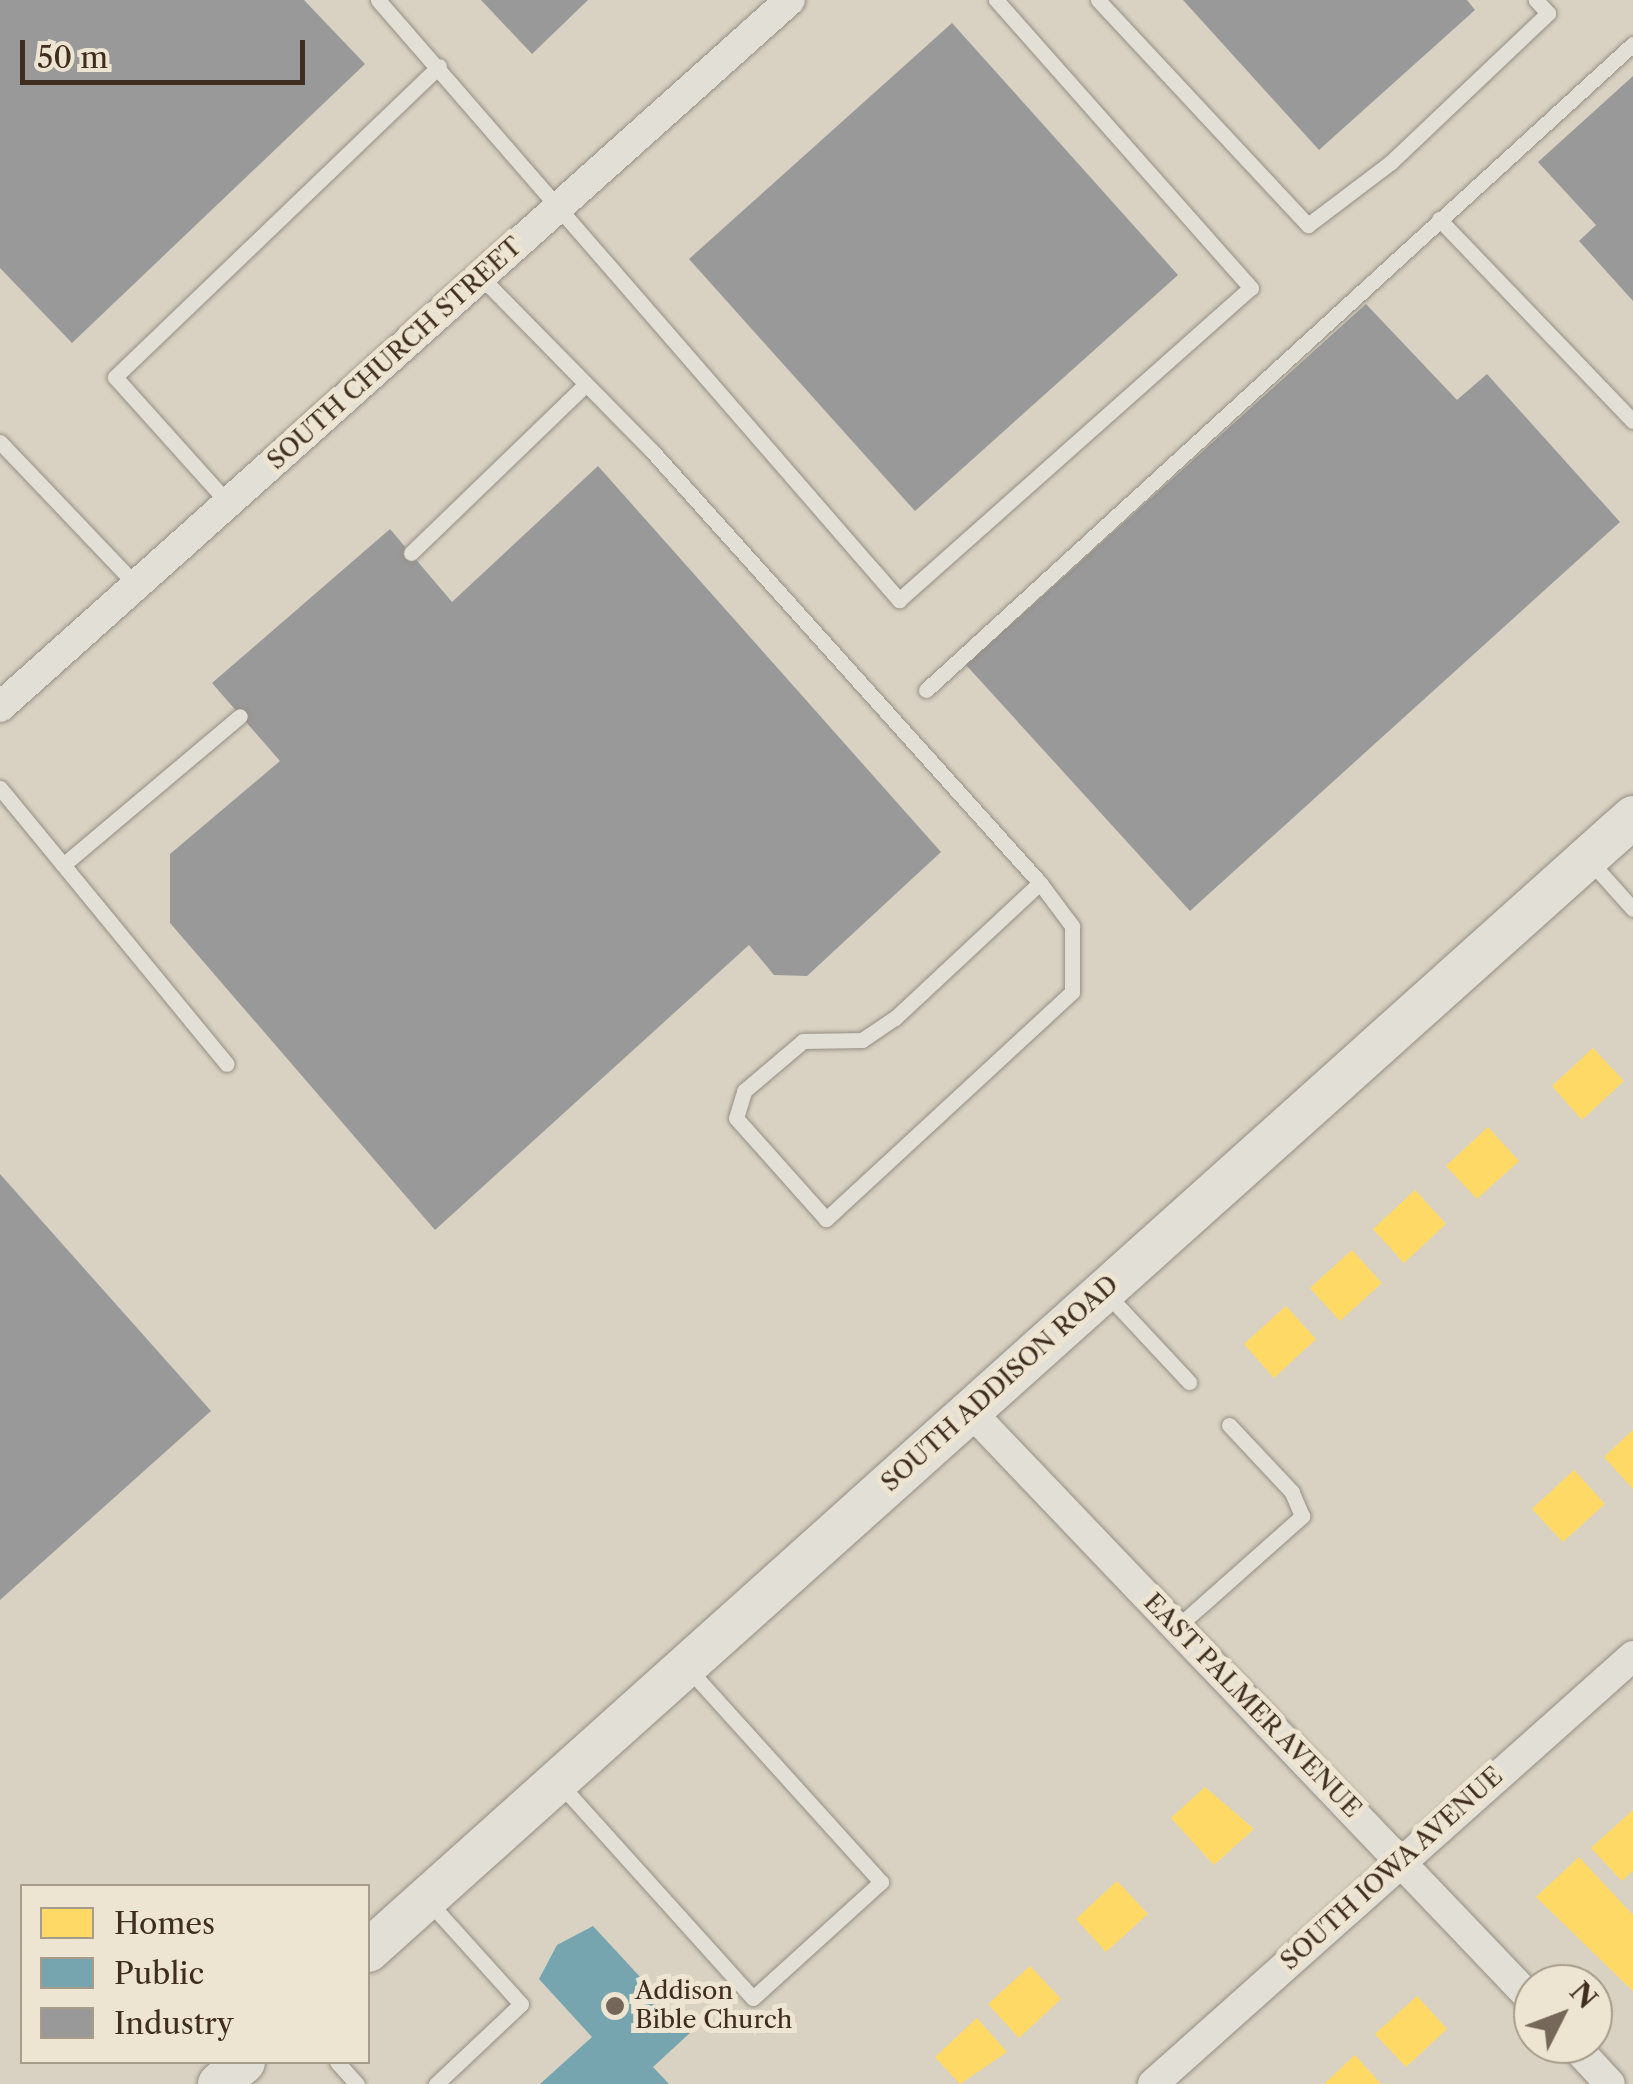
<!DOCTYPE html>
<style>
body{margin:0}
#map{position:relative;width:1633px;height:2084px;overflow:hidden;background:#d9d2c2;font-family:"Libre Caslon Text",serif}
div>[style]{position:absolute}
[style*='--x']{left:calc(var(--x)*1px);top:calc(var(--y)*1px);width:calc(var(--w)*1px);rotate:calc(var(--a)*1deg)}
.homes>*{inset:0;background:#ffd966}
.public>*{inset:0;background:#76a5af}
.industry>*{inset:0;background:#999}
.roads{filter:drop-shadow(0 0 2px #958e84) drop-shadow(0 0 2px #958e84)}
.lane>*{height:15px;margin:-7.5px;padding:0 7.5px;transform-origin:7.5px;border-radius:7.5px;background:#e2dfd6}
.street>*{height:30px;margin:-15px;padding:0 15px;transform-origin:15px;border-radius:15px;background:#e2dfd6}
.secondary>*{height:42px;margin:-21px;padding:0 21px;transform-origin:21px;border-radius:21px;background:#e2dfd6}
.dots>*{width:28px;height:28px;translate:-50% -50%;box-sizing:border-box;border:5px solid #ede4d1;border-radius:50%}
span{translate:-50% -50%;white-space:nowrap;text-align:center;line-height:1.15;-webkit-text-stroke:10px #ede4d1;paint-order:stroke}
.street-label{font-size:25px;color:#3f2d20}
.poi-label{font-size:25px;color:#3f2d20}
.left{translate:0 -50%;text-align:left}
.legend{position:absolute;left:20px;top:1884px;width:350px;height:180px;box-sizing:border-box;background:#ede4d1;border:2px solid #a79b8a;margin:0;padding:12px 18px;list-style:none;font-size:30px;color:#3f2d20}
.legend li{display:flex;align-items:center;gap:20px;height:50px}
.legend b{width:50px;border:2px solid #a79b8a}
.north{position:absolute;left:1513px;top:1964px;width:100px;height:100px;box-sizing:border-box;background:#ede4d1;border:2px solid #a79b8a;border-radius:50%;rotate:48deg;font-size:28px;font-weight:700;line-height:40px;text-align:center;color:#3f2d20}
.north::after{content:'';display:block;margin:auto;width:35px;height:45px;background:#756759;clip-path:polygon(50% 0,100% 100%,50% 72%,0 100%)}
.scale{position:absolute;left:20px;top:40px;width:285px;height:45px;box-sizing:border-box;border:5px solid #3f2d20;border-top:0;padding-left:12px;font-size:30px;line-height:35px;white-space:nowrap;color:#3f2d20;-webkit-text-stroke:8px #ede4d1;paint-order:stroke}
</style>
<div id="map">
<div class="homes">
<div style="clip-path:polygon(1593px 1048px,1624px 1081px,1582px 1120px,1552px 1086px)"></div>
<div style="clip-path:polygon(1488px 1127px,1519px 1161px,1477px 1199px,1446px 1166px)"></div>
<div style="clip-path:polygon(1415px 1190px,1446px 1224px,1404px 1263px,1373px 1229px)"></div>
<div style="clip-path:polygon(1352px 1250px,1382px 1283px,1340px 1321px,1310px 1288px)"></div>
<div style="clip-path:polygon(1286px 1306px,1316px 1339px,1274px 1378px,1244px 1344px)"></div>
<div style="clip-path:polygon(1633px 1430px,1633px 1489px,1604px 1457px)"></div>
<div style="clip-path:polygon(1574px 1470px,1605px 1504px,1563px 1542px,1532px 1509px)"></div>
<div style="clip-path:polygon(1205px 1787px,1254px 1829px,1214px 1865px,1171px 1818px)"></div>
<div style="clip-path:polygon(1633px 1810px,1633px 1871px,1622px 1881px,1591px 1848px)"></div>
<div style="clip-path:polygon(1579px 1857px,1633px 1915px,1633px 1991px,1536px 1897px)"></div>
<div style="clip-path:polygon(1117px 1881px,1148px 1914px,1106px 1952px,1076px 1919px)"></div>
<div style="clip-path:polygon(1030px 1966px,1061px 1999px,1019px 2038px,988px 2004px)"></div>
<div style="clip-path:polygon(1417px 1996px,1447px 2029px,1406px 2067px,1375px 2034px)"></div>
<div style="clip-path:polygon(977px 2018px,1007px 2052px,960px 2084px,935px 2057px)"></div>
<div style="clip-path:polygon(1355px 2055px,1381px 2084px,1324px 2084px)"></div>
</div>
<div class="public">
<div style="clip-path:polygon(593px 1926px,691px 2032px,653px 2067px,669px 2084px,540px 2084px,592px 2037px,539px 1979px,557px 1945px)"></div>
</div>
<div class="industry">
<div style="clip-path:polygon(0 0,304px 0,365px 64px,72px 343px,0 268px)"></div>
<div style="clip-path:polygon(481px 0,588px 0,532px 54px)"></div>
<div style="clip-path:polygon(1183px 0,1467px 0,1475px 10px,1319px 150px)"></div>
<div style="clip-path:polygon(952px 23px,1178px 275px,915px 511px,689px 259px)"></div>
<div style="clip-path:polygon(1633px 76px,1633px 301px,1579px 241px,1596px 225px,1538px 162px)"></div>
<div style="clip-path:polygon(1366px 304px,1457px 400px,1487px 374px,1620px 522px,1190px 911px,966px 665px)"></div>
<div style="clip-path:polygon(598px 466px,941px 852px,807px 976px,774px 975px,749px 945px,435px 1230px,170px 923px,170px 854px,280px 761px,212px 683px,390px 529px,452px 602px)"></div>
<div style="clip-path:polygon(0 1174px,211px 1411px,0 1600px)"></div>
</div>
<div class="roads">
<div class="lane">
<div style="--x:378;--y:0;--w:795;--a:49.03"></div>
<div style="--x:899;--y:600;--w:470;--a:-41.6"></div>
<div style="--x:1251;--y:288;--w:385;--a:-131.5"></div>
<div style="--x:1098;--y:0;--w:308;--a:47"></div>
<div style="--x:1308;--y:225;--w:103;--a:-37.1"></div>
<div style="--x:1390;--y:163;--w:218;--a:-43.5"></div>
<div style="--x:1548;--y:13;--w:18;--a:-133"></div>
<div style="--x:1439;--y:219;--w:280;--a:46.2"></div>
<div style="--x:481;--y:277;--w:244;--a:45.5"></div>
<div style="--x:652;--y:451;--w:581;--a:48.07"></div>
<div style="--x:1040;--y:883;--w:54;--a:53.3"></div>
<div style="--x:1072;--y:926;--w:66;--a:90"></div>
<div style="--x:1072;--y:992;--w:335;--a:137.3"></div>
<div style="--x:826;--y:1219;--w:135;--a:-131.7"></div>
<div style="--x:736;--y:1118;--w:28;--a:-73"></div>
<div style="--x:744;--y:1091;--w:77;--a:-40.3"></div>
<div style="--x:803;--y:1041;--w:59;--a:-1"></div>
<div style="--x:862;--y:1040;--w:40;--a:-34"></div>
<div style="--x:895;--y:1018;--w:198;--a:-43"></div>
<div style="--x:0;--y:442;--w:197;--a:46.4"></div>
<div style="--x:228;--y:503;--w:169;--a:-131.9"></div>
<div style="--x:115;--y:377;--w:449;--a:-43.8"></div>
<div style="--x:411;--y:553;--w:239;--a:-44"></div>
<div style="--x:926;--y:690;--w:958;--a:-42.42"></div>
<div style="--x:0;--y:788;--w:357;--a:50.6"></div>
<div style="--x:1589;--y:860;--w:66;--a:48.1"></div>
<div style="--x:63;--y:865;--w:231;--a:-40.1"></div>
<div style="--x:1106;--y:1293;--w:122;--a:47"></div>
<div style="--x:1176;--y:1628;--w:169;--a:-41.6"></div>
<div style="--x:1302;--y:1516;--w:26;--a:-113"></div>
<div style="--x:1292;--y:1492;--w:92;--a:-133.2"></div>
<div style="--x:560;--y:1784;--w:288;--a:48"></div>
<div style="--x:753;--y:1998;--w:173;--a:-42.2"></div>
<div style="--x:881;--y:1882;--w:291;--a:-132.1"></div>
<div style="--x:429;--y:1902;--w:137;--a:48"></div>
<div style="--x:521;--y:2004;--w:117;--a:136.7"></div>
<div style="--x:337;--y:2062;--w:30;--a:48"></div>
</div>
<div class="street">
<div style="--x:0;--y:707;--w:1060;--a:-41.83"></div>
<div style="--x:970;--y:1411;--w:816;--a:46.34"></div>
<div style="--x:1573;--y:2044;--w:54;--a:47.2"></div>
<div style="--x:1153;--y:2084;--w:643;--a:-41.72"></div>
</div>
<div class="secondary">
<div style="--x:368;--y:1951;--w:1699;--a:-41.87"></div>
<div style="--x:219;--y:2084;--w:33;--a:-41"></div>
</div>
</div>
<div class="dots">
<div style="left:615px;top:2006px;background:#756759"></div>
</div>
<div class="street-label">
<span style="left:395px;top:354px;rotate:-42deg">SOUTH CHURCH STREET</span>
<span style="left:1000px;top:1384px;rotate:-42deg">SOUTH ADDISON ROAD</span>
<span style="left:1252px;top:1706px;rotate:46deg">EAST PALMER AVENUE</span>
<span style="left:1392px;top:1869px;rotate:-42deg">SOUTH IOWA AVENUE</span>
</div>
<div class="poi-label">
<span class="left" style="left:635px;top:2006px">Addison<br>Bible Church</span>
</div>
<ul class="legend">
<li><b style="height:28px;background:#ffd966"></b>Homes</li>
<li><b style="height:28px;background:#76a5af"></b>Public</li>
<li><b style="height:28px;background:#999"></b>Industry</li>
</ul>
<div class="north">N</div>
<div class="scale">50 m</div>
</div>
